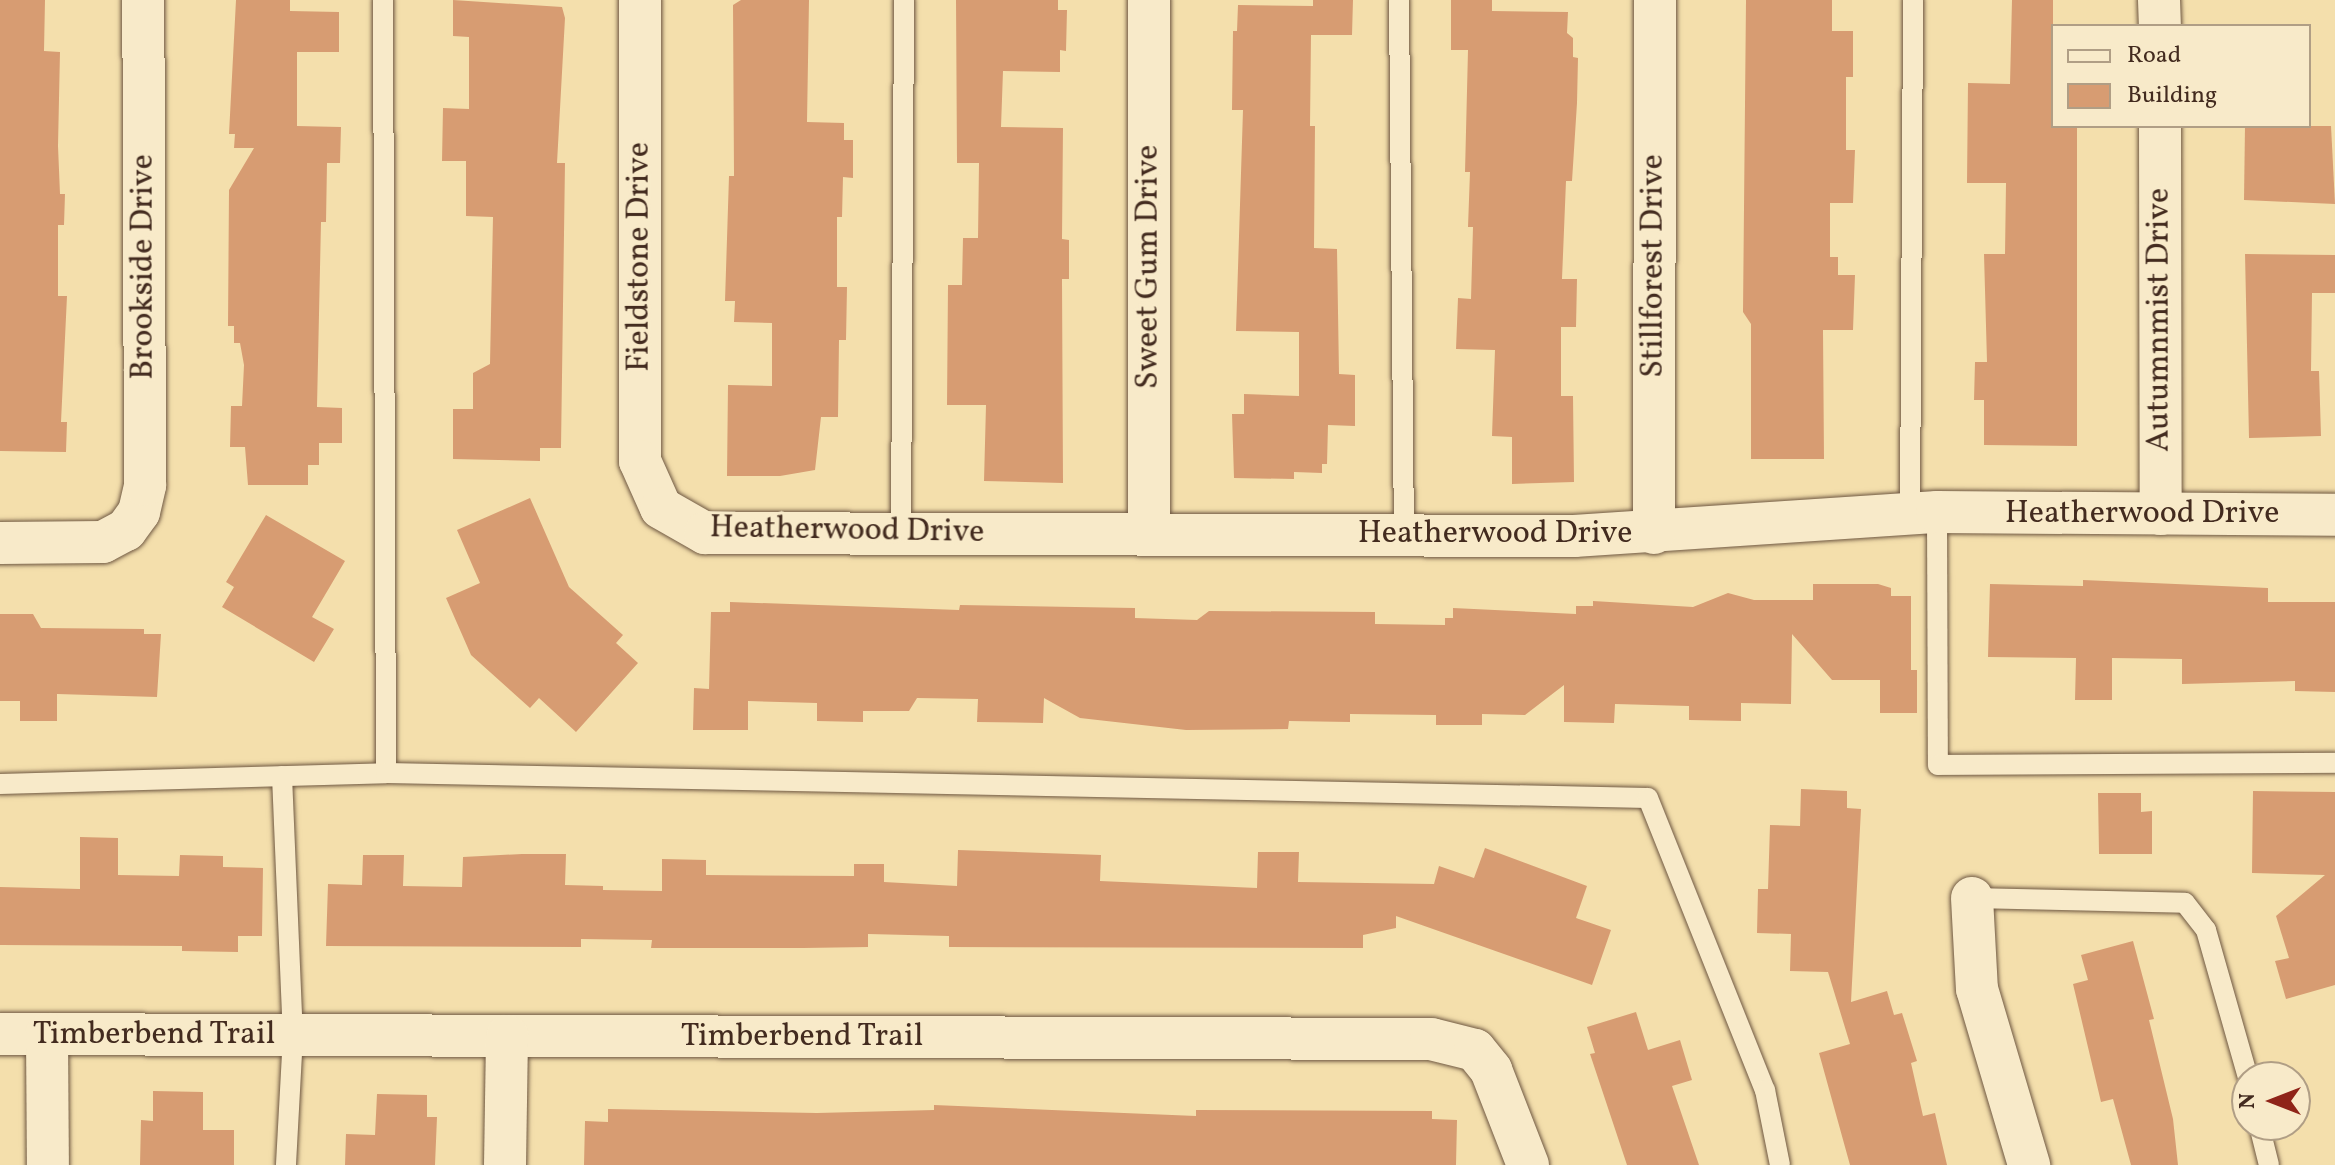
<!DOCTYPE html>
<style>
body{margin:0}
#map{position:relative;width:2335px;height:1165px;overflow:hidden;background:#f4dfac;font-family:Vollkorn,serif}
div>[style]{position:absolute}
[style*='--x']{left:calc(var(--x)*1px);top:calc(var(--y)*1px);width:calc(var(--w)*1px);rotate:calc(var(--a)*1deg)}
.building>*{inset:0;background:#d79c72}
.roads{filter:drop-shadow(0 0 2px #6f5842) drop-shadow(0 0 2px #6f5842)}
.service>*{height:20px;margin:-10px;padding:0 10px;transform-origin:10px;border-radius:10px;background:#f8eac9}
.minor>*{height:42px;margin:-21px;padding:0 21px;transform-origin:21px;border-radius:21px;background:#f8eac9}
span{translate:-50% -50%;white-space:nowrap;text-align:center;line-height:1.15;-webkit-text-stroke:6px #f8eac9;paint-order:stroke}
.street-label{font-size:32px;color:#432b1f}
.legend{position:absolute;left:2051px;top:24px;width:260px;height:104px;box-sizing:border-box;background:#f8eac9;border:2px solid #b09e85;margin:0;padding:10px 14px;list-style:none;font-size:24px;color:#432b1f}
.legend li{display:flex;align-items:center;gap:16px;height:40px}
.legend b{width:40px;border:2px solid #b09e85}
.north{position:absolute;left:2231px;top:1061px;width:80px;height:80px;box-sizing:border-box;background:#f8eac9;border:2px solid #b09e85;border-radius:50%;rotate:270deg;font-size:22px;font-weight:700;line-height:32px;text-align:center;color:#432b1f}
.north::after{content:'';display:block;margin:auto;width:28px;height:36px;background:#8f2418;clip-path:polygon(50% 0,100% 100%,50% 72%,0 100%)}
</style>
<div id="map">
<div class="building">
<div style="clip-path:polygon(0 0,45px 0,44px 51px,60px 52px,58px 146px,60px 194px,65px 194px,64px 225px,58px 225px,58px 296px,67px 296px,61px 422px,67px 422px,66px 452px,0 451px)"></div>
<div style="clip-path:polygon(236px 0,290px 0,290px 11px,339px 12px,339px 52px,297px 52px,297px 126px,341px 127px,340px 163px,327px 163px,326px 222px,321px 222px,317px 407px,342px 408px,342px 443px,319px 443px,319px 465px,308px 465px,308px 485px,248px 485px,245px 447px,230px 447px,231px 406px,242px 406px,244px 365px,240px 343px,234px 343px,234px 326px,228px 326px,229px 190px,254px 148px,234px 148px,235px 134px,229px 134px)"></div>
<div style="clip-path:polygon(453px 0,562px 7px,565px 18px,557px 163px,565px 163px,561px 448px,540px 448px,540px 461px,453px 459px,453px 409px,473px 409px,473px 373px,490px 364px,493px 217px,466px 216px,466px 161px,442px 161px,443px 108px,469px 109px,469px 37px,453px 36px)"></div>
<div style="clip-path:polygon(741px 0,809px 0,807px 122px,844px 123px,844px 140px,853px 140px,853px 178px,843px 177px,842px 217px,837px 217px,837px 287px,847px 287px,846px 340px,839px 340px,838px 417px,821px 417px,815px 470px,780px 476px,727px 476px,728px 385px,772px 386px,772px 323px,734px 322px,735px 301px,725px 301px,729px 176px,734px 176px,733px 5px)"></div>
<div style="clip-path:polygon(956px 0,1058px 0,1058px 10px,1067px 10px,1066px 51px,1060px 50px,1060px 72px,1003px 71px,1001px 127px,1063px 128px,1062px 239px,1069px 240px,1069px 279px,1062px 279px,1063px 483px,984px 481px,986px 405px,947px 405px,948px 285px,962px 285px,963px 238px,978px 238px,979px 163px,957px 163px)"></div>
<div style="clip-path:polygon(1313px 0,1353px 0,1352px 35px,1311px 35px,1310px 126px,1315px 126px,1314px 248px,1337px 249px,1339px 374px,1355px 375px,1355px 426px,1328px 425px,1327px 464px,1322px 464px,1322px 473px,1294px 472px,1294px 479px,1234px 478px,1232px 414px,1244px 414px,1244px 394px,1299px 396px,1299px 332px,1236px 331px,1243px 110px,1232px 110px,1233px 31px,1237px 31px,1238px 5px,1313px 6px)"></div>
<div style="clip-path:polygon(1451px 0,1492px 0,1492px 11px,1568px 12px,1567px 33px,1573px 38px,1573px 57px,1578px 58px,1577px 103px,1572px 181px,1566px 181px,1562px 279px,1577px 279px,1576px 327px,1561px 327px,1561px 396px,1573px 396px,1574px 482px,1512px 484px,1512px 437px,1492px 436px,1495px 350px,1456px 349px,1458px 298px,1471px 299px,1473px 227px,1468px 227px,1470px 172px,1465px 172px,1468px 50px,1451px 50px)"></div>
<div style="clip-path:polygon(1746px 0,1832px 0,1832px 31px,1853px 31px,1853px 77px,1846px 77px,1846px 150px,1855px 150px,1853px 203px,1830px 203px,1830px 257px,1838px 257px,1838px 275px,1855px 275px,1853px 330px,1823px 330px,1824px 459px,1751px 459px,1751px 324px,1743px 312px)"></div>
<div style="clip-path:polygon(2012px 0,2053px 0,2053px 126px,2077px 126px,2077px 446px,1984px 445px,1984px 400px,1974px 400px,1975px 362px,1987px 362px,1984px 254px,2005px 254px,2006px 183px,1967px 183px,1968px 83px,2010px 84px)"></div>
<div style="clip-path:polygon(2245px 126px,2331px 126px,2335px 204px,2244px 200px)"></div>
<div style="clip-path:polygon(2245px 254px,2335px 255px,2335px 293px,2312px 293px,2311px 371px,2319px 371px,2321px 436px,2249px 438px)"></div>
<div style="clip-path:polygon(530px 498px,569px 587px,623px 635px,616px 643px,638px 663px,576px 732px,539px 698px,530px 708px,471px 655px,446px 598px,480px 583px,457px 530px)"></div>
<div style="clip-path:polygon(266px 515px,345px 561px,312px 617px,334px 629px,314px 662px,222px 607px,234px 587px,226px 582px)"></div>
<div style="clip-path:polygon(2083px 580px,2268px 588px,2268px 602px,2335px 602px,2335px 692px,2295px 691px,2295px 681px,2182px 684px,2182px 659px,2112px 658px,2112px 700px,2075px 700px,2076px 658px,1988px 657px,1990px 584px,2083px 586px)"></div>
<div style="clip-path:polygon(1813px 584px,1878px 584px,1891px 588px,1891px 596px,1911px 596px,1911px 670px,1917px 670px,1917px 713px,1880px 713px,1880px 680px,1832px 680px,1792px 634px,1791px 704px,1741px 703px,1741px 721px,1689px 720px,1689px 706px,1615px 704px,1614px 723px,1564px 722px,1564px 685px,1525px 715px,1482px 714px,1482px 725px,1436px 725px,1436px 715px,1350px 714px,1350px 722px,1289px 721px,1288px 729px,1186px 730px,1080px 718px,1044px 698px,1043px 723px,977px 722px,978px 699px,917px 698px,909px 711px,863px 711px,863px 722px,817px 721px,817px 703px,748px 701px,748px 730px,693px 730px,694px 688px,709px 689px,711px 612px,730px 612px,730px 602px,959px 610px,960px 605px,1135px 608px,1135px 618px,1197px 620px,1209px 611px,1375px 612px,1375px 624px,1445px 625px,1445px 618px,1453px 618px,1453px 608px,1576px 614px,1576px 606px,1593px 606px,1593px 601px,1693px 607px,1728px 593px,1754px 600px,1813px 600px)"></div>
<div style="clip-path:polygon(0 614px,33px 614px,41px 628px,144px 629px,144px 634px,161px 634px,157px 697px,57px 694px,57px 721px,20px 721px,20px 701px,0 701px)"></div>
<div style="clip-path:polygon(1801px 789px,1847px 791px,1847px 808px,1861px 809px,1851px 1002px,1887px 991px,1894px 1015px,1902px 1013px,1917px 1061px,1911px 1063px,1923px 1116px,1935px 1113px,1947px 1165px,1850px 1165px,1819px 1053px,1850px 1044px,1828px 972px,1790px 971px,1791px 934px,1757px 933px,1758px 889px,1768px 889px,1770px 825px,1800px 826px)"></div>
<div style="clip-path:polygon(2253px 791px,2335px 792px,2335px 985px,2286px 999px,2275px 961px,2289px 958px,2276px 916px,2325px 875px,2252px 873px)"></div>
<div style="clip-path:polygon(2098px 793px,2141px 793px,2141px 812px,2152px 811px,2152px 854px,2099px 854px)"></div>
<div style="clip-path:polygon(80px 837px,118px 838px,118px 875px,179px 876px,180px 855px,223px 856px,223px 867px,263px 868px,262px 936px,238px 936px,238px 952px,182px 951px,182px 946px,0 945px,0 887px,80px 889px)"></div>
<div style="clip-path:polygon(1485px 848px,1587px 886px,1576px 918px,1611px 930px,1592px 985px,1396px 916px,1396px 928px,1363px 935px,1363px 948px,949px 947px,949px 936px,868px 934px,868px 947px,803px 948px,651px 948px,652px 940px,581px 939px,581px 947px,326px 946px,328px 884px,362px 885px,363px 855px,404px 855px,403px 886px,462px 887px,463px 857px,522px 854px,566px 854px,565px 885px,603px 886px,603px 890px,662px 891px,662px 859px,706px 860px,706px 875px,854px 876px,854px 864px,884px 864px,884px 882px,957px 886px,958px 850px,1101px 855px,1100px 881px,1257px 888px,1258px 852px,1299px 852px,1298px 882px,1434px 884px,1439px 866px,1474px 878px)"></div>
<div style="clip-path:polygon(2133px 941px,2154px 1019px,2149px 1020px,2173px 1119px,2178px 1165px,2131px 1165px,2113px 1099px,2101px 1102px,2073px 984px,2088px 980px,2081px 955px)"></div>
<div style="clip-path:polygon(1636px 1012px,1648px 1050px,1680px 1040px,1692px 1080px,1672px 1086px,1699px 1165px,1627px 1165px,1590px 1054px,1595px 1053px,1587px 1027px)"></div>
<div style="clip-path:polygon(153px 1091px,203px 1092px,203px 1130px,234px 1130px,234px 1165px,140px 1165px,141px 1120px,153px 1121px)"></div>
<div style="clip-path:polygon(377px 1094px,427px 1095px,427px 1117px,437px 1117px,435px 1165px,345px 1165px,346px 1134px,375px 1135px)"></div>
<div style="clip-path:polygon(934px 1105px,1196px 1116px,1196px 1110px,1432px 1111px,1432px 1119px,1457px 1120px,1456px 1165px,584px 1165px,585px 1121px,608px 1122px,608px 1109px,817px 1113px,934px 1110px)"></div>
</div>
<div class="roads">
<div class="service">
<div style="--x:383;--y:0;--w:773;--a:89.78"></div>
<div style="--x:1399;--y:0;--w:536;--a:89.47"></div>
<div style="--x:1937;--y:512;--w:253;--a:89.8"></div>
<div style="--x:1938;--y:765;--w:397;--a:-0.3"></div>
<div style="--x:1910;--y:513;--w:513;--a:-89.66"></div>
<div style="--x:901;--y:534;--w:534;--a:-89.68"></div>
<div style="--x:282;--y:776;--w:259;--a:87.6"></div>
<div style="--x:293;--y:1035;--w:130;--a:93.1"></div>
<div style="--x:0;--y:784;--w:386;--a:-1.6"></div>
<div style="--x:386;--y:773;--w:1262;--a:1.13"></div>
<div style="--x:1648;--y:798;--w:315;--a:68.2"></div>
<div style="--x:1765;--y:1090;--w:76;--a:78.7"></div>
<div style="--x:1972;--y:898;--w:213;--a:1.3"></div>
<div style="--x:2185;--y:903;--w:34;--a:52"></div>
<div style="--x:2206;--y:930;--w:153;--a:74.1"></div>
<div style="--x:2259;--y:1125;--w:41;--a:76"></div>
</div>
<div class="minor">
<div style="--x:640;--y:0;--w:461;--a:90"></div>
<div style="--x:640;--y:461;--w:51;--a:65.9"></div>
<div style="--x:661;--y:508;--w:51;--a:29.6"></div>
<div style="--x:705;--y:533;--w:869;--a:0.2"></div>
<div style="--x:1574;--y:536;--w:364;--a:-3.8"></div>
<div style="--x:1937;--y:512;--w:398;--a:0.4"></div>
<div style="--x:1149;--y:0;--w:535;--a:90"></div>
<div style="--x:2159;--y:0;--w:26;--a:88"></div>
<div style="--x:2160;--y:126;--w:388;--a:89.9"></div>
<div style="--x:1654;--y:533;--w:533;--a:-89.89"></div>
<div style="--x:0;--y:543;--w:103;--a:-0.6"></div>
<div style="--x:103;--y:542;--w:26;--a:-28"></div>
<div style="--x:126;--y:530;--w:22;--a:-54"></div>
<div style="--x:139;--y:512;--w:28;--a:-77"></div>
<div style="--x:145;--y:485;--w:485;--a:-90.2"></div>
<div style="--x:1972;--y:898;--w:91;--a:86.9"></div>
<div style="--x:1977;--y:989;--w:184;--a:73.5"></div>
<div style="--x:0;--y:1034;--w:1431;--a:0.2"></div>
<div style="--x:1431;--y:1039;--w:45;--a:14"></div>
<div style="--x:1475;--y:1050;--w:26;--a:51"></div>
<div style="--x:1491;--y:1070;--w:102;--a:68.7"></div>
<div style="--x:47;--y:1034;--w:131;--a:89.6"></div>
<div style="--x:505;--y:1165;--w:129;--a:-89.1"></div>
</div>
</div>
<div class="street-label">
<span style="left:640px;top:257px;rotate:-90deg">Fieldstone Drive</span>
<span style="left:1654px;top:266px;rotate:-90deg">Stillforest Drive</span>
<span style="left:144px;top:267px;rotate:-90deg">Brookside Drive</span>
<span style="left:1149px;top:267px;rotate:-90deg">Sweet Gum Drive</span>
<span style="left:2160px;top:320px;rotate:-90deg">Autumnmist Drive</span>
<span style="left:2142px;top:514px">Heatherwood Drive</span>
<span style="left:847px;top:531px;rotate:1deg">Heatherwood Drive</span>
<span style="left:1495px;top:534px">Heatherwood Drive</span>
<span style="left:154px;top:1035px">Timberbend Trail</span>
<span style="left:802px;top:1037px">Timberbend Trail</span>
</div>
<ul class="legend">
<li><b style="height:10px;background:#f8eac9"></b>Road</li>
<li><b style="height:22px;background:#d79c72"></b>Building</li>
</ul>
<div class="north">N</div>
</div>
